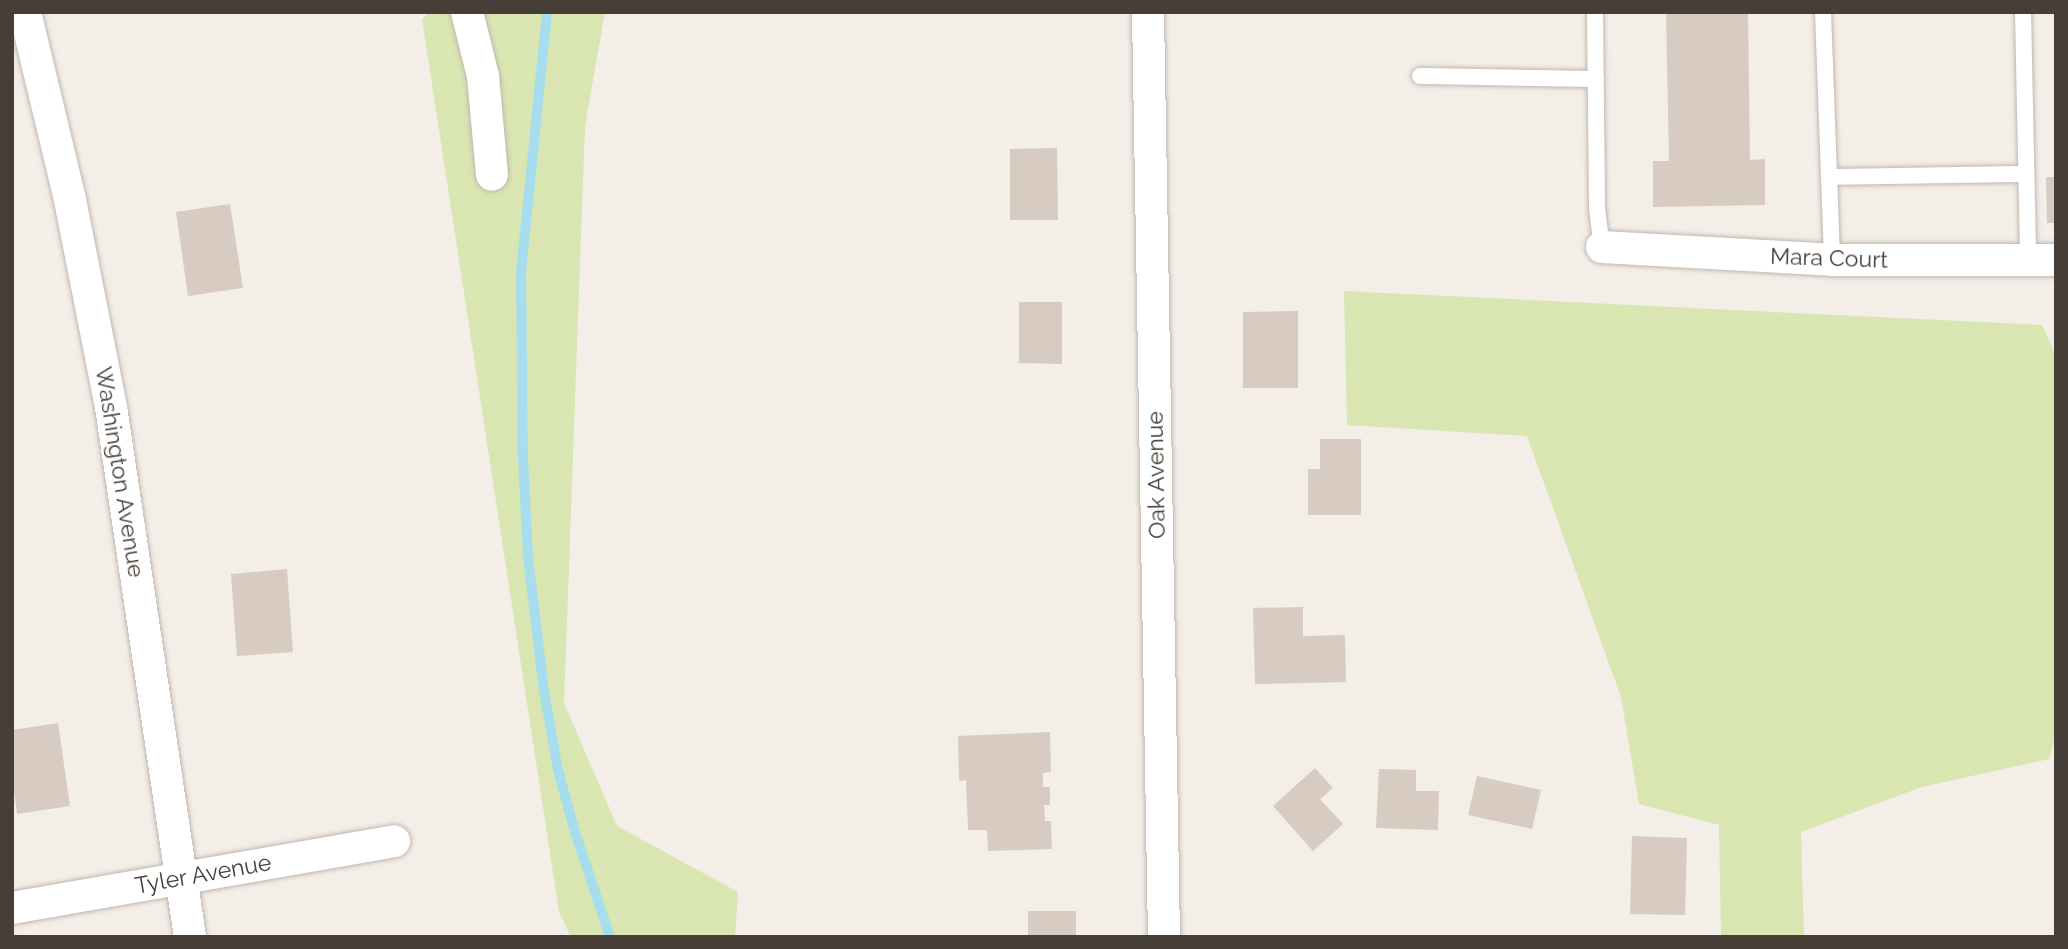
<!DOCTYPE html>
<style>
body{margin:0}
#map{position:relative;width:2068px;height:949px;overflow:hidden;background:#f3eee8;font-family:Raleway,sans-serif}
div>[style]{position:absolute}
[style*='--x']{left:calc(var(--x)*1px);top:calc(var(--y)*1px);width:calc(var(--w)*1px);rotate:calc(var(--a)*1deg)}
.green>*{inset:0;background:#d9e6b2}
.stream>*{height:10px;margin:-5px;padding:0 5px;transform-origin:5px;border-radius:5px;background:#a7deee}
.building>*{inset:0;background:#d8cbc1}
.roads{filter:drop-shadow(0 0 2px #c2b7ae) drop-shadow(0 0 2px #c2b7ae)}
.service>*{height:16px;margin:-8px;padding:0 8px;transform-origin:8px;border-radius:8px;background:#fff}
.minor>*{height:32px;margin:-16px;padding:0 16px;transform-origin:16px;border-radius:16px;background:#fff}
span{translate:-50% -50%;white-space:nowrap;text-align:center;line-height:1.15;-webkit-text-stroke:5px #fff;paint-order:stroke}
.street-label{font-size:23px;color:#473e37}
.frame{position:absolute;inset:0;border:14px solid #473e37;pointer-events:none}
</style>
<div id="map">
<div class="green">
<div style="clip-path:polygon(430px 12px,605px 12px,585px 126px,564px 703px,617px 826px,738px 892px,735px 937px,571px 937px,559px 912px,422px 19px)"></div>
<div style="clip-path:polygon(1344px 291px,2042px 325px,2056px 356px,2056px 733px,2049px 759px,1922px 787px,1801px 832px,1804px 937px,1721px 937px,1719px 825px,1639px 804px,1621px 697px,1527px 436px,1347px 425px)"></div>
</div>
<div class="stream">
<div style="--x:547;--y:12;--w:261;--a:95.7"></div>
<div style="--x:521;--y:272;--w:186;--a:89.4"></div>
<div style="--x:523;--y:458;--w:99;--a:87.1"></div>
<div style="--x:528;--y:557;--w:135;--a:83.2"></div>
<div style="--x:544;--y:691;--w:80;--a:80"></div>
<div style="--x:558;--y:770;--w:64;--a:74.7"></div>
<div style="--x:575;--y:832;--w:111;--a:71.6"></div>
</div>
<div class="building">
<div style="clip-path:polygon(1666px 12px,1748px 12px,1750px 160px,1765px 159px,1765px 205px,1653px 207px,1653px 161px,1669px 161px)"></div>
<div style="clip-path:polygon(1057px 148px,1058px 220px,1010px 220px,1010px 149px)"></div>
<div style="clip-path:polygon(2046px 177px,2056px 177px,2056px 223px,2047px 223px)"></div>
<div style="clip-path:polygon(230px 204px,243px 288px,188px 296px,176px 212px)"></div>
<div style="clip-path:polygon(1019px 302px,1062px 302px,1062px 364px,1019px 363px)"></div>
<div style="clip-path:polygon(1298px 311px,1298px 388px,1243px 388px,1243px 312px)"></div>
<div style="clip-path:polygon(1320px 439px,1361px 439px,1361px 515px,1308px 515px,1308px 469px,1320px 469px)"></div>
<div style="clip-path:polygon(287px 569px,293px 652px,237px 656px,231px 574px)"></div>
<div style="clip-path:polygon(1303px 607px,1303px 636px,1345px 635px,1346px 682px,1255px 684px,1253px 608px)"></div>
<div style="clip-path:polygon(58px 723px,70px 806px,17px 814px,12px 777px,12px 730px)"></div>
<div style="clip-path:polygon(1050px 732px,1051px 772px,1043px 773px,1043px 787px,1050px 787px,1050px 805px,1044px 805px,1045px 821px,1051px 821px,1052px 849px,988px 851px,987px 830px,968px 830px,966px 780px,959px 781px,958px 736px)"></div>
<div style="clip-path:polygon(1315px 768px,1333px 788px,1320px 799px,1343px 824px,1313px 851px,1273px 806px)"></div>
<div style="clip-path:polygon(1379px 769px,1416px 770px,1416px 791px,1439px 791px,1438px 830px,1376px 828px)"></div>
<div style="clip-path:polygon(1477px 776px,1541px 790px,1532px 829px,1468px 815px)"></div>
<div style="clip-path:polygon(1632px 836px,1687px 838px,1685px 915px,1630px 914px)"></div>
<div style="clip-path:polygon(1028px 911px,1076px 911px,1076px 937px,1028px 937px)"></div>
</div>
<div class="roads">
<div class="service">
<div style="--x:1595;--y:12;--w:196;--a:89.4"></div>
<div style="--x:1597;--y:208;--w:39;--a:83"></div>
<div style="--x:1823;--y:12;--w:248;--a:87.9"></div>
<div style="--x:2023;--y:12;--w:248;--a:88.8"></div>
<div style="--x:1420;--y:76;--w:176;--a:1"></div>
<div style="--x:1829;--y:177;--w:197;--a:-0.9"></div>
</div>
<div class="minor">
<div style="--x:25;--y:12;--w:193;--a:76.5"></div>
<div style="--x:70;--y:200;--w:211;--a:78.8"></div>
<div style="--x:111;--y:407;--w:536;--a:81.52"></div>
<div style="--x:467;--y:12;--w:66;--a:76"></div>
<div style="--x:483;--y:76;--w:99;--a:84.8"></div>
<div style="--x:1148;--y:12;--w:925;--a:89.01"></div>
<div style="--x:1602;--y:247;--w:230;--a:3.2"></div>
<div style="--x:1832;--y:260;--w:224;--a:0"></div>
<div style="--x:12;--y:908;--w:388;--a:-9.9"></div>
</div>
</div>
<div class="street-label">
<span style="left:1829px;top:258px;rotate:2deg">Mara Court</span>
<span style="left:120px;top:472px;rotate:81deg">Washington Avenue</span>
<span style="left:1156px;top:475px;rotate:-91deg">Oak Avenue</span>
<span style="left:203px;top:874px;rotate:-10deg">Tyler Avenue</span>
</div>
<div class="frame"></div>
</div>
